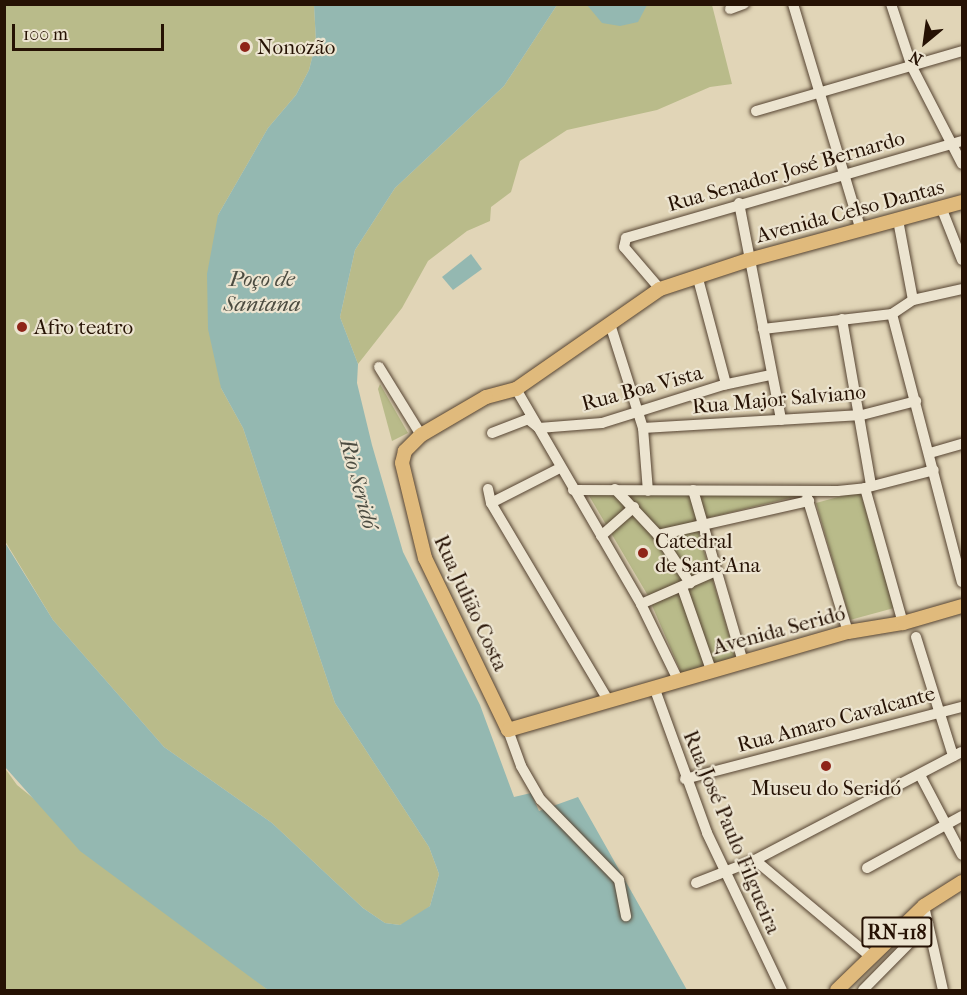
<!DOCTYPE html>
<meta charset="utf-8">
<style>
body{margin:0}
#map{position:relative;width:967px;height:995px;overflow:hidden;background:#e1d5b7;font-family:"IM FELL French Canon",serif}
div>[style]{position:absolute}
[style*='--x']{left:calc(var(--x)*1px);top:calc(var(--y)*1px);width:calc(var(--w)*1px);rotate:calc(var(--a)*1deg)}
.green>*{inset:0;background:#b9bb8a}
.water>*{inset:0;background:#94b8b1}
.roads{filter:drop-shadow(0 0 2px #554331) drop-shadow(0 0 2px #554331)}
.minor>*{height:10px;margin:-5px;padding:0 5px;transform-origin:5px;border-radius:5px;background:#ece4d0}
.major>*{height:14px;margin:-7px;padding:0 7px;transform-origin:7px;border-radius:7px;background:#e0ba7c}
.dots>*{width:16px;height:16px;translate:-50% -50%;box-sizing:border-box;border:3px solid #ece4d0;border-radius:50%}
span{translate:-50% -50%;white-space:nowrap;text-align:center;line-height:1.15;-webkit-text-stroke:4.5px #ece4d0;paint-order:stroke}
.shield-label span{padding:2px 4px;background:#ece4d0;border:2px solid;border-radius:4px;-webkit-text-stroke-width:0}
.shield-label{font-size:20px;color:#261204;font-weight:700}
.poi-label{font-size:21px;color:#261204}
.left{translate:0 -50%;text-align:left}
.street-label{font-size:21px;color:#261204}
.water-label{font-size:22px;color:#4c4c41;font-style:italic}
.frame{position:absolute;inset:0;border:6px solid #261204;pointer-events:none}
.north{position:absolute;left:895px;top:12px;width:60px;height:60px;-webkit-text-stroke:4px #ece4d0;paint-order:stroke;rotate:209deg;font-size:16px;font-weight:700;line-height:24px;text-align:center;color:#261204}
.north::after{content:'';display:block;margin:auto;width:21px;height:27px;background:#261204;clip-path:polygon(50% 0,100% 100%,50% 72%,0 100%)}
.scale{position:absolute;left:12px;top:24px;width:152px;height:27px;box-sizing:border-box;border:3px solid #261204;border-top:0;padding-left:8px;font-size:18px;line-height:21px;white-space:nowrap;color:#261204;-webkit-text-stroke:4px #ece4d0;paint-order:stroke}
</style>
<div id="map">
<div class="green">
<div style="clip-path:polygon(5px 5px,314px 5px,316px 42px,309px 70px,296px 95px,268px 128px,218px 215px,221px 388px,243px 428px,335px 703px,429px 847px,439px 874px,430px 906px,411px 921px,400px 925px,385px 923px,363px 908px,272px 823px,164px 747px,53px 620px,5px 541px)"></div>
<div style="clip-path:polygon(557px 5px,712px 5px,732px 84px,710px 87px,657px 110px,567px 130px,520px 161px,511px 192px,491px 207px,490px 221px,467px 231px,428px 261px,402px 308px,358px 364px,340px 317px,355px 250px,395px 188px,504px 86px)"></div>
<div style="clip-path:polygon(380px 384px,408px 433px,392px 441px,378px 389px)"></div>
<div style="clip-path:polygon(818px 491px,695px 521px,737px 661px,683px 677px,647px 594px,588px 494px)"></div>
<div style="clip-path:polygon(860px 491px,894px 608px,850px 620px,816px 503px)"></div>
<div style="clip-path:polygon(4px 767px,17px 785px,268px 990px,5px 990px)"></div>
</div>
<div class="water">
<div style="clip-path:polygon(314px 5px,557px 5px,504px 86px,395px 188px,355px 250px,340px 317px,358px 364px,357px 383px,372px 445px,403px 552px,480px 705px,514px 797px,531px 793px,539px 811px,578px 797px,687px 990px,268px 990px,80px 851px,5px 767px,4px 541px,53px 620px,164px 747px,272px 823px,363px 908px,385px 923px,400px 925px,430px 906px,439px 874px,429px 847px,335px 703px,243px 428px,221px 388px,208px 329px,207px 274px,218px 215px,268px 128px,296px 95px,309px 70px,316px 42px)"></div>
<div style="clip-path:polygon(587px 5px,647px 5px,638px 22px,620px 26px,602px 23px)"></div>
<div style="clip-path:polygon(471px 254px,482px 269px,453px 290px,442px 277px)"></div>
</div>
<div class="roads">
<div class="minor">
<div style="--x:793;--y:4;--w:236;--a:73.3"></div>
<div style="--x:891;--y:4;--w:66;--a:71.6"></div>
<div style="--x:912;--y:67;--w:109;--a:62.7"></div>
<div style="--x:730;--y:9;--w:15;--a:-20"></div>
<div style="--x:756;--y:111;--w:215;--a:-16.2"></div>
<div style="--x:739;--y:203;--w:221;--a:79"></div>
<div style="--x:941;--y:207;--w:57;--a:68.4"></div>
<div style="--x:898;--y:220;--w:81;--a:79.4"></div>
<div style="--x:697;--y:275;--w:113;--a:75.1"></div>
<div style="--x:660;--y:289;--w:55;--a:-130.6"></div>
<div style="--x:624;--y:247;--w:9;--a:-77"></div>
<div style="--x:626;--y:238;--w:350;--a:-16.1"></div>
<div style="--x:892;--y:314;--w:277;--a:75.4"></div>
<div style="--x:842;--y:319;--w:169;--a:80.1"></div>
<div style="--x:610;--y:324;--w:109;--a:72.4"></div>
<div style="--x:643;--y:428;--w:63;--a:85.5"></div>
<div style="--x:763;--y:329;--w:130;--a:-6.6"></div>
<div style="--x:892;--y:314;--w:25;--a:-34"></div>
<div style="--x:913;--y:300;--w:50;--a:-12.7"></div>
<div style="--x:379;--y:367;--w:80;--a:58.3"></div>
<div style="--x:516;--y:389;--w:249;--a:59.8"></div>
<div style="--x:641;--y:604;--w:85;--a:64"></div>
<div style="--x:643;--y:428;--w:219;--a:-3.4"></div>
<div style="--x:862;--y:415;--w:56;--a:-14.5"></div>
<div style="--x:492;--y:433;--w:39;--a:-21"></div>
<div style="--x:528;--y:419;--w:14;--a:39"></div>
<div style="--x:539;--y:428;--w:63;--a:-4.5"></div>
<div style="--x:602;--y:423;--w:127;--a:-17.4"></div>
<div style="--x:723;--y:385;--w:49;--a:-11.8"></div>
<div style="--x:930;--y:453;--w:33;--a:-16"></div>
<div style="--x:865;--y:488;--w:140;--a:74.3"></div>
<div style="--x:488;--y:489;--w:14;--a:78"></div>
<div style="--x:491;--y:503;--w:229;--a:59.3"></div>
<div style="--x:615;--y:489;--w:63;--a:46.9"></div>
<div style="--x:658;--y:535;--w:58;--a:56.3"></div>
<div style="--x:573;--y:490;--w:265;--a:0.2"></div>
<div style="--x:838;--y:491;--w:27;--a:-6"></div>
<div style="--x:865;--y:488;--w:71;--a:-14.6"></div>
<div style="--x:693;--y:490;--w:179;--a:73.8"></div>
<div style="--x:807;--y:497;--w:141;--a:73.1"></div>
<div style="--x:491;--y:503;--w:77;--a:-26.9"></div>
<div style="--x:658;--y:535;--w:155;--a:-12.7"></div>
<div style="--x:601;--y:536;--w:44;--a:-41.3"></div>
<div style="--x:682;--y:587;--w:88;--a:70.7"></div>
<div style="--x:641;--y:604;--w:82;--a:-23.7"></div>
<div style="--x:916;--y:637;--w:125;--a:72.7"></div>
<div style="--x:654;--y:687;--w:155;--a:70"></div>
<div style="--x:707;--y:833;--w:174;--a:64.5"></div>
<div style="--x:508;--y:730;--w:38;--a:70"></div>
<div style="--x:521;--y:766;--w:39;--a:60"></div>
<div style="--x:541;--y:800;--w:112;--a:45.7"></div>
<div style="--x:619;--y:880;--w:37;--a:79"></div>
<div style="--x:920;--y:775;--w:90;--a:62.3"></div>
<div style="--x:685;--y:779;--w:286;--a:-14.6"></div>
<div style="--x:755;--y:860;--w:151;--a:39.9"></div>
<div style="--x:867;--y:868;--w:108;--a:-28.7"></div>
<div style="--x:696;--y:883;--w:63;--a:-21.3"></div>
<div style="--x:755;--y:860;--w:233;--a:-27.6"></div>
<div style="--x:924;--y:906;--w:86;--a:77.3"></div>
<div style="--x:863;--y:990;--w:93;--a:-45.4"></div>
</div>
<div class="major">
<div style="--x:962;--y:202;--w:222;--a:164.8"></div>
<div style="--x:748;--y:260;--w:93;--a:161.8"></div>
<div style="--x:660;--y:289;--w:175;--a:145.2"></div>
<div style="--x:516;--y:389;--w:31;--a:165"></div>
<div style="--x:486;--y:397;--w:75;--a:149.7"></div>
<div style="--x:421;--y:435;--w:23;--a:135"></div>
<div style="--x:405;--y:451;--w:12;--a:104"></div>
<div style="--x:402;--y:463;--w:98;--a:76.4"></div>
<div style="--x:425;--y:558;--w:191;--a:64.2"></div>
<div style="--x:508;--y:730;--w:354;--a:-16.1"></div>
<div style="--x:848;--y:632;--w:56;--a:-9.3"></div>
<div style="--x:903;--y:623;--w:61;--a:-16.1"></div>
<div style="--x:837;--y:990;--w:121;--a:-44"></div>
<div style="--x:924;--y:906;--w:45;--a:-32.3"></div>
</div>
</div>
<div class="dots">
<div style="left:245px;top:47px;background:#8f2418"></div>
<div style="left:22px;top:327px;background:#8f2418"></div>
<div style="left:643px;top:553px;background:#8f2418"></div>
<div style="left:826px;top:766px;background:#8f2418"></div>
</div>
<div class="shield-label">
<span style="left:897px;top:932px">RN-118</span>
</div>
<div class="poi-label">
<span class="left" style="left:257px;top:47px">Nonozão</span>
<span class="left" style="left:34px;top:327px">Afro teatro</span>
<span class="left" style="left:655px;top:553px">Catedral<br>de Sant'Ana</span>
<span style="left:826px;top:788px">Museu do Seridó</span>
</div>
<div class="street-label">
<span style="left:786px;top:171px;rotate:-16deg">Rua Senador José Bernardo</span>
<span style="left:850px;top:211px;rotate:-15deg">Avenida Celso Dantas</span>
<span style="left:642px;top:388px;rotate:-15deg">Rua Boa Vista</span>
<span style="left:779px;top:399px;rotate:-5deg">Rua Major Salviano</span>
<span style="left:471px;top:603px;rotate:65deg">Rua Julião Costa</span>
<span style="left:779px;top:630px;rotate:-15deg">Avenida Seridó</span>
<span style="left:836px;top:719px;rotate:-15deg">Rua Amaro Cavalcante</span>
<span style="left:732px;top:832px;rotate:67deg">Rua José Paulo Filgueira</span>
</div>
<div class="water-label">
<span style="left:262px;top:292px">Poço de<br>Santana</span>
<span style="left:358px;top:484px;rotate:75deg">Rio Seridó</span>
</div>
<div class="frame"></div>
<div class="north">N</div>
<div class="scale">100 m</div>
</div>
